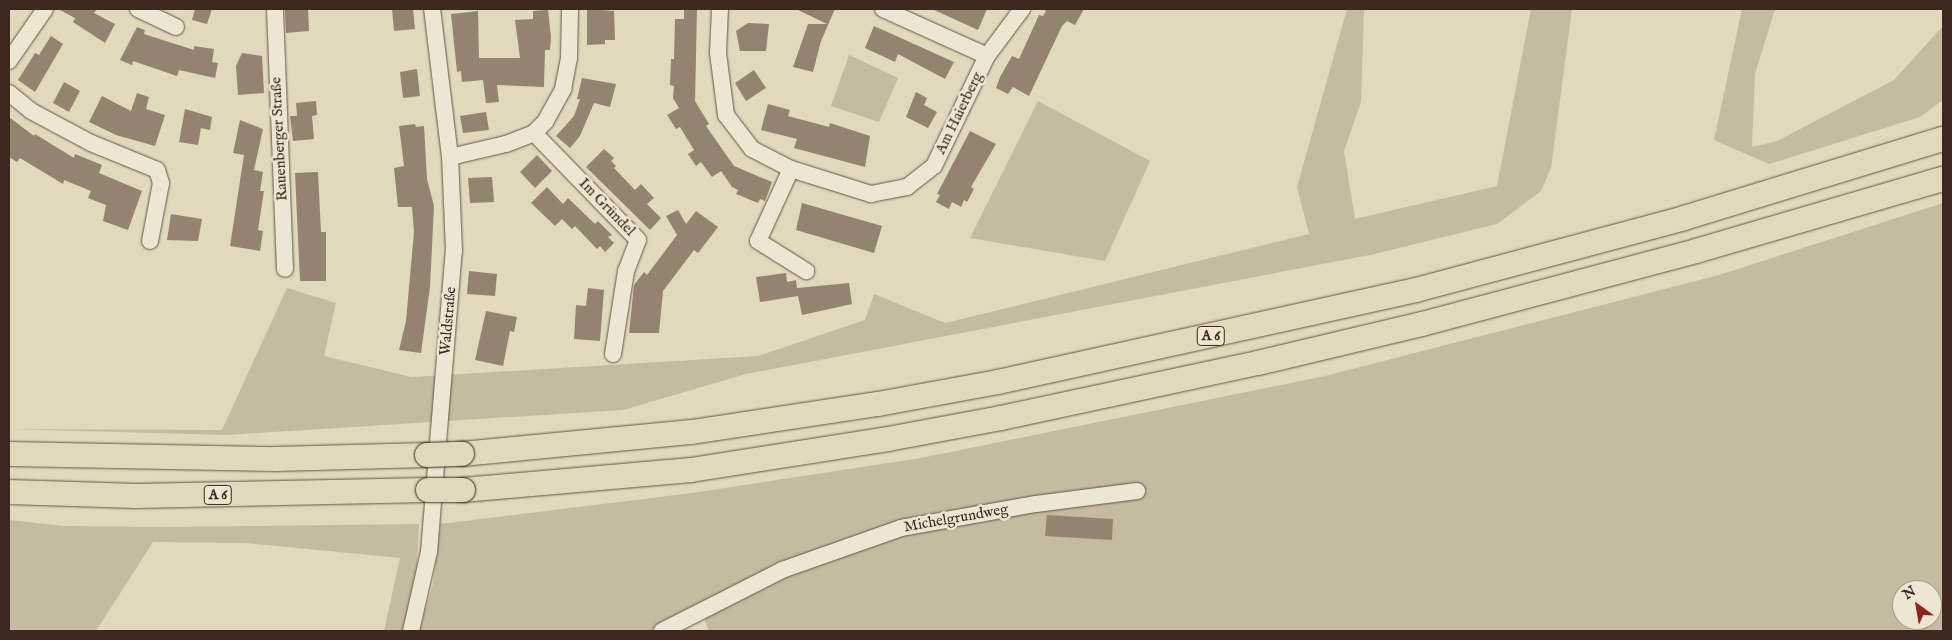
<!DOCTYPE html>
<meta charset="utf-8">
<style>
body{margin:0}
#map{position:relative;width:1952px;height:640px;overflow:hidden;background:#e1d9bb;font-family:"IM FELL English",serif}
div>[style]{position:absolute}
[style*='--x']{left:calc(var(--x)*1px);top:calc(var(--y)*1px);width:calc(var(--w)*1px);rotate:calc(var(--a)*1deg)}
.green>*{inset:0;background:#c5bba0}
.building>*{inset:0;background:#928470}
.roads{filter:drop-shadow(0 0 1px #665446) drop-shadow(0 0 1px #665446)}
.minor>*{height:16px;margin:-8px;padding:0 8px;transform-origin:8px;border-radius:8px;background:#ece6d3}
.highway>*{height:24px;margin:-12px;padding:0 12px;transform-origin:12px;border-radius:12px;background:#e1d9bb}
.bridges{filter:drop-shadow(0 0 1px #3d271f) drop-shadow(0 0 1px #3d271f)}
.highway-bridge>*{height:24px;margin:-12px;padding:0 12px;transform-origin:12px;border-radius:12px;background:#e1d9bb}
span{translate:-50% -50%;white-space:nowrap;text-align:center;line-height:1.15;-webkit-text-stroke:5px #ece6d3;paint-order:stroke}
.shield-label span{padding:1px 4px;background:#ece6d3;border:1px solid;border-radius:4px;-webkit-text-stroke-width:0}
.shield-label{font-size:14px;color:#3d271f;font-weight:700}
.street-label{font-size:15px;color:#3d271f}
.frame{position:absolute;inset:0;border:10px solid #3d271f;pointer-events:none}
.north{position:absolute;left:1892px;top:580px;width:50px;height:50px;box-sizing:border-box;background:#ece6d3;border:1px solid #a69a8b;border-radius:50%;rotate:328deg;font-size:14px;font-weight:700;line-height:20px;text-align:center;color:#3d271f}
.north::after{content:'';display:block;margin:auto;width:18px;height:22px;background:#8f2418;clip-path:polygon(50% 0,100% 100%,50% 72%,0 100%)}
</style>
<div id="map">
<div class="green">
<div style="clip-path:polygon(1347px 9px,1364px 9px,1361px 102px,1344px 151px,1355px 219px,1497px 186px,1531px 9px,1572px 9px,1551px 168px,1541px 191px,1497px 224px,1370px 255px,746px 374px,623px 410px,226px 435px,9px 429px,222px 430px,287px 288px,336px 303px,324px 356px,411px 377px,758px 356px,865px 320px,874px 294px,945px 323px,1309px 234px,1297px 187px)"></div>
<div style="clip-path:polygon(1742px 9px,1775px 9px,1755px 74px,1752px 147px,1777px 141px,1894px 80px,1943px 26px,1943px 100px,1920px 117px,1769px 164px,1714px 140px)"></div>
<div style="clip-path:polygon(849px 55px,898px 78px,879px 122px,831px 106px)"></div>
<div style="clip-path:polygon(1038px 101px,1150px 161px,1105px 261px,970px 238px)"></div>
<div style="clip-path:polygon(evenodd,1943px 203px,1943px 631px,709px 631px,701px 611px,649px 631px,419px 631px,433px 584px,440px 524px,692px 493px,921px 458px,1325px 376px,1719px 275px,1943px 203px,1902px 590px,1932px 590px,1932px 620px,1902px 620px,1902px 590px)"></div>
<div style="clip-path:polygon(9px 520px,64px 526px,162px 527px,419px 524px,416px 582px,405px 631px,384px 631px,400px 558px,245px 543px,153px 542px,96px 631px,9px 631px)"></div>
</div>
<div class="building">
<div style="clip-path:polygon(58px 9px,97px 9px,94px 13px,115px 24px,105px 43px,73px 22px,75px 18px)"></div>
<div style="clip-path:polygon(195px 9px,212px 9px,207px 24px,192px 20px)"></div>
<div style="clip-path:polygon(285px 9px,308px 9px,309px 31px,286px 33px)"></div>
<div style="clip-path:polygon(392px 9px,413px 9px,415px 29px,394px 31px)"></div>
<div style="clip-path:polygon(587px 9px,614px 11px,615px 40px,605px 40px,605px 44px,587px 45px)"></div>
<div style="clip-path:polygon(684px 9px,697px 9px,695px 101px,709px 124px,706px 126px,734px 166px,772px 182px,765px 201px,760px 199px,758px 203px,736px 194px,738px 190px,732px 187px,721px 171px,712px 177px,701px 162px,696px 166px,688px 154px,694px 150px,680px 127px,676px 129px,667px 115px,679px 108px,673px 98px,674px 86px,670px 85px,671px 59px,674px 59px,675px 19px,684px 19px)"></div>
<div style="clip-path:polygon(796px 9px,835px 9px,821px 41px,813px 72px,793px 67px,808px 24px,827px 24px)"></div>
<div style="clip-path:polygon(932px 9px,987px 9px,978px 30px)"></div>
<div style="clip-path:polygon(1042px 9px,1084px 9px,1075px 25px,1067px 21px,1062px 26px,1029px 96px,1013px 87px,1008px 94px,996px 88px,1000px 77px,1012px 56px,1019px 59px,1039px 15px,1043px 16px,1046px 11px)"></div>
<div style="clip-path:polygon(548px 10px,551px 37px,550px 50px,545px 50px,544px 87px,497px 85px,499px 102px,486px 103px,483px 80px,462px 82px,461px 71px,457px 72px,451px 14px,478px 11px,479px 58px,520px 58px,515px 20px,533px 19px,533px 11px)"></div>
<div style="clip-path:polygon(748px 23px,769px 24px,766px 51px,740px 51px,736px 31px)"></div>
<div style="clip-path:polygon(874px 26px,954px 62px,945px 79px,898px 54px,895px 62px,865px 48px)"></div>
<div style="clip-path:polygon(137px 27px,145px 30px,144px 34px,194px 50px,194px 46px,214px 49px,212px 62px,218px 63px,215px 78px,179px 70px,177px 76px,133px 61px,132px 65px,120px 60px)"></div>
<div style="clip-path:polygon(51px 36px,63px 44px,35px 92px,18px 80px,35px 53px,39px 55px)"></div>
<div style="clip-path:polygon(242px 53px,262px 56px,264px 93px,238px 95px,236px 66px)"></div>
<div style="clip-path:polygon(417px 69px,420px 96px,403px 98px,400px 72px)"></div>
<div style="clip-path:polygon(754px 70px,766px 88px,746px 101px,735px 83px)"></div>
<div style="clip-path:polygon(582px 78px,616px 84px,610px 107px,594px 103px,580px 136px,570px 148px,556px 136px,574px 116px,580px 99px,577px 99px)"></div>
<div style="clip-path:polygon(64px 82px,80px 91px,69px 112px,53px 103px)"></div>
<div style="clip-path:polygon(916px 92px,927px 98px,924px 105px,937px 112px,928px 128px,906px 117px)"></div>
<div style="clip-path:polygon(137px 93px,149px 97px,146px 109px,165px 115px,155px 146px,116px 135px,89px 122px,102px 96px,131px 111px)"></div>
<div style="clip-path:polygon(316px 101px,317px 115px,312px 116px,314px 139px,293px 141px,290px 116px,297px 116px,296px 103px)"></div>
<div style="clip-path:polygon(768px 104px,790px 110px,788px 116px,829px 127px,830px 123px,870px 136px,865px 167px,794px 148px,797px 139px,761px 130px)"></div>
<div style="clip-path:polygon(185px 109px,212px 117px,210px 130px,201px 128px,198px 145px,179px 142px)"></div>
<div style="clip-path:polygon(486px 112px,489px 130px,463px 133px,460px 116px)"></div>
<div style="clip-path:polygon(9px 117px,34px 136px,35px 134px,74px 158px,75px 154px,102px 165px,99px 173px,142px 191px,128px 230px,103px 221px,106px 205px,88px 198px,91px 191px,64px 180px,63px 184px,20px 158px,17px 162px,9px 157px)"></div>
<div style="clip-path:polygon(240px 120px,263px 129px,254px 170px,263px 172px,260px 191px,264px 191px,258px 230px,263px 231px,260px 251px,230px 246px,244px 155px,233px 153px)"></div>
<div style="clip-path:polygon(415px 124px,416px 127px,424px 126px,427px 179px,434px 206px,430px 287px,421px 353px,399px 350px,406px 321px,414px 232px,412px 207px,398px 207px,394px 168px,404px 166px,399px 126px)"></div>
<div style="clip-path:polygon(970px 131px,996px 144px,971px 187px,974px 189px,967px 202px,964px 200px,961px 207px,952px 202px,949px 209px,936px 202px,940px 195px,937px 194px)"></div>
<div style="clip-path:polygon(604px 149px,614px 158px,611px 161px,616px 166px,614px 168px,635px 190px,641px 184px,654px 198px,647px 204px,661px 218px,650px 230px,586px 167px)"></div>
<div style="clip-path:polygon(537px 155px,552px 171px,535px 188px,520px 172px)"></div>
<div style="clip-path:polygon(318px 172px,321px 232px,326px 232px,326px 281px,300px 281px,295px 173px)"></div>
<div style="clip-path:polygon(492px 177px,494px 202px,470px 203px,468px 178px)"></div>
<div style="clip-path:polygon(547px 187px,563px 204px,568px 198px,595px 224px,598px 221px,612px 235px,608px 237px,614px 243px,605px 252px,600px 246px,597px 249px,575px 226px,572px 229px,562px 219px,555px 226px,531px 203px)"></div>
<div style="clip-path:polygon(802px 203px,882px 226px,874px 253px,796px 230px)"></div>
<div style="clip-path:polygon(678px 210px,686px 224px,696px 211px,718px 227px,698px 253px,694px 250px,663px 291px,659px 333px,629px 333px,634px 285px,644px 272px,647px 275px,677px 235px,666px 216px)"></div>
<div style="clip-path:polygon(171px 214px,202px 219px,198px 241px,167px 240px)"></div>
<div style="clip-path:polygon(469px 271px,497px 274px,495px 296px,467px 294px)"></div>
<div style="clip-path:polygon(786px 273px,787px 282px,796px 280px,797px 288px,849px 283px,852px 304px,802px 315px,798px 296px,760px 302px,756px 277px)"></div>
<div style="clip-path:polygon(588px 288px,604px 290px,600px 341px,574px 339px,576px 305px,586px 306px)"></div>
<div style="clip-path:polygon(486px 311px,517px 317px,514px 332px,510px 331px,503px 366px,475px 360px)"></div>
<div style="clip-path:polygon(1047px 515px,1113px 519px,1112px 540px,1045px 536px)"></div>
</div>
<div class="roads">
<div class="minor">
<div style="--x:138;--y:9;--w:42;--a:25.3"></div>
<div style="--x:275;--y:9;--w:260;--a:87.8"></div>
<div style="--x:720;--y:9;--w:44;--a:92.6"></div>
<div style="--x:718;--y:53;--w:63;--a:82.6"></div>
<div style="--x:726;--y:115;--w:43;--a:52.6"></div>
<div style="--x:752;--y:149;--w:44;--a:27.1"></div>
<div style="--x:791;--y:169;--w:84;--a:17.4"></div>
<div style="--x:871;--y:194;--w:37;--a:-11"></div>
<div style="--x:907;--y:187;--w:34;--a:-38"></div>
<div style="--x:934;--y:166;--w:122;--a:-64.3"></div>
<div style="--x:987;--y:56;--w:59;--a:-53.3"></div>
<div style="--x:883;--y:9;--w:114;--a:24.3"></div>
<div style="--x:9;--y:61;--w:63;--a:-55.3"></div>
<div style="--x:9;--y:93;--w:28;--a:39"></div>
<div style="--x:31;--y:111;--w:68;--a:28.1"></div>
<div style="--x:91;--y:143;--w:71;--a:22.2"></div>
<div style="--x:157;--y:170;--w:14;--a:73"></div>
<div style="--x:161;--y:183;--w:59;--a:100.7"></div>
<div style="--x:534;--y:133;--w:149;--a:45.8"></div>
<div style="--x:638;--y:240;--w:33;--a:111"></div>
<div style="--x:626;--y:271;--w:84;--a:98.9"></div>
<div style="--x:450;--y:157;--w:57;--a:-13.1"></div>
<div style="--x:506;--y:144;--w:30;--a:-21"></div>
<div style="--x:534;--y:133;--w:16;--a:-45"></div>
<div style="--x:545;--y:122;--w:38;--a:-61"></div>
<div style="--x:563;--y:89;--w:32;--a:-79"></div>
<div style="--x:569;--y:58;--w:49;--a:-88.8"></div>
<div style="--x:791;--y:169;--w:79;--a:114.6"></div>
<div style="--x:758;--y:241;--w:57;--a:32"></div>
<div style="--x:411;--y:631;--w:81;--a:-77.2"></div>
<div style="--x:429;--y:552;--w:302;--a:-85.3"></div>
<div style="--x:454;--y:251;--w:94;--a:-92.4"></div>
<div style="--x:450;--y:157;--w:149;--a:-96.9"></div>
<div style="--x:662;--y:631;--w:135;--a:-26.9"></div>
<div style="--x:782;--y:570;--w:126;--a:-19.4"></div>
<div style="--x:901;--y:528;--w:137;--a:-10.1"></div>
<div style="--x:1036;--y:504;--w:102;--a:-7.3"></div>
</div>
<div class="highway">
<div style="--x:9;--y:454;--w:267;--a:1.1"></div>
<div style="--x:276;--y:459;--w:151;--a:-1.5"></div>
<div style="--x:462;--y:454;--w:231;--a:-5.5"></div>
<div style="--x:692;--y:432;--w:188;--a:-8.6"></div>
<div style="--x:878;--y:404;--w:122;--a:-10.4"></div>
<div style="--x:998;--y:382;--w:428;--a:-12.4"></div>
<div style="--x:1416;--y:290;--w:278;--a:-15"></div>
<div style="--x:1684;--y:218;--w:271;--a:-17"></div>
<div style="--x:463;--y:490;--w:229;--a:-5"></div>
<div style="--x:691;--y:470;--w:199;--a:-8.9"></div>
<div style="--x:888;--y:439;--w:115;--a:-10.5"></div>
<div style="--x:1001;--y:418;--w:263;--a:-12.1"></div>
<div style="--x:1258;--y:363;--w:169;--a:-13.4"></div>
<div style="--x:1422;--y:324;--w:284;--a:-14.9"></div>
<div style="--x:1696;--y:251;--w:257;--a:-16.3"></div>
<div style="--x:9;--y:492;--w:127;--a:1.8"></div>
<div style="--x:136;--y:496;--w:292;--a:-1.2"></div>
</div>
</div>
<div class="bridges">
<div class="highway-bridge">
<div style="--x:427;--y:455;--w:35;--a:-2"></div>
<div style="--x:428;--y:490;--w:35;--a:0"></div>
</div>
</div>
<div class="shield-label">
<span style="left:1211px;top:336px">A 6</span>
<span style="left:218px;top:495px">A 6</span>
</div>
<div class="street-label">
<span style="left:959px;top:113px;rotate:-64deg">Am Haierberg</span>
<span style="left:279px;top:139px;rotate:-93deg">Rauenberger Straße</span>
<span style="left:607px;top:207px;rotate:46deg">Im Gründel</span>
<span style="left:448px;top:321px;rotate:-85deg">Waldstraße</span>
<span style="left:956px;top:518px;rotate:-10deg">Michelgrundweg</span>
</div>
<div class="frame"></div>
<div class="north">N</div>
</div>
